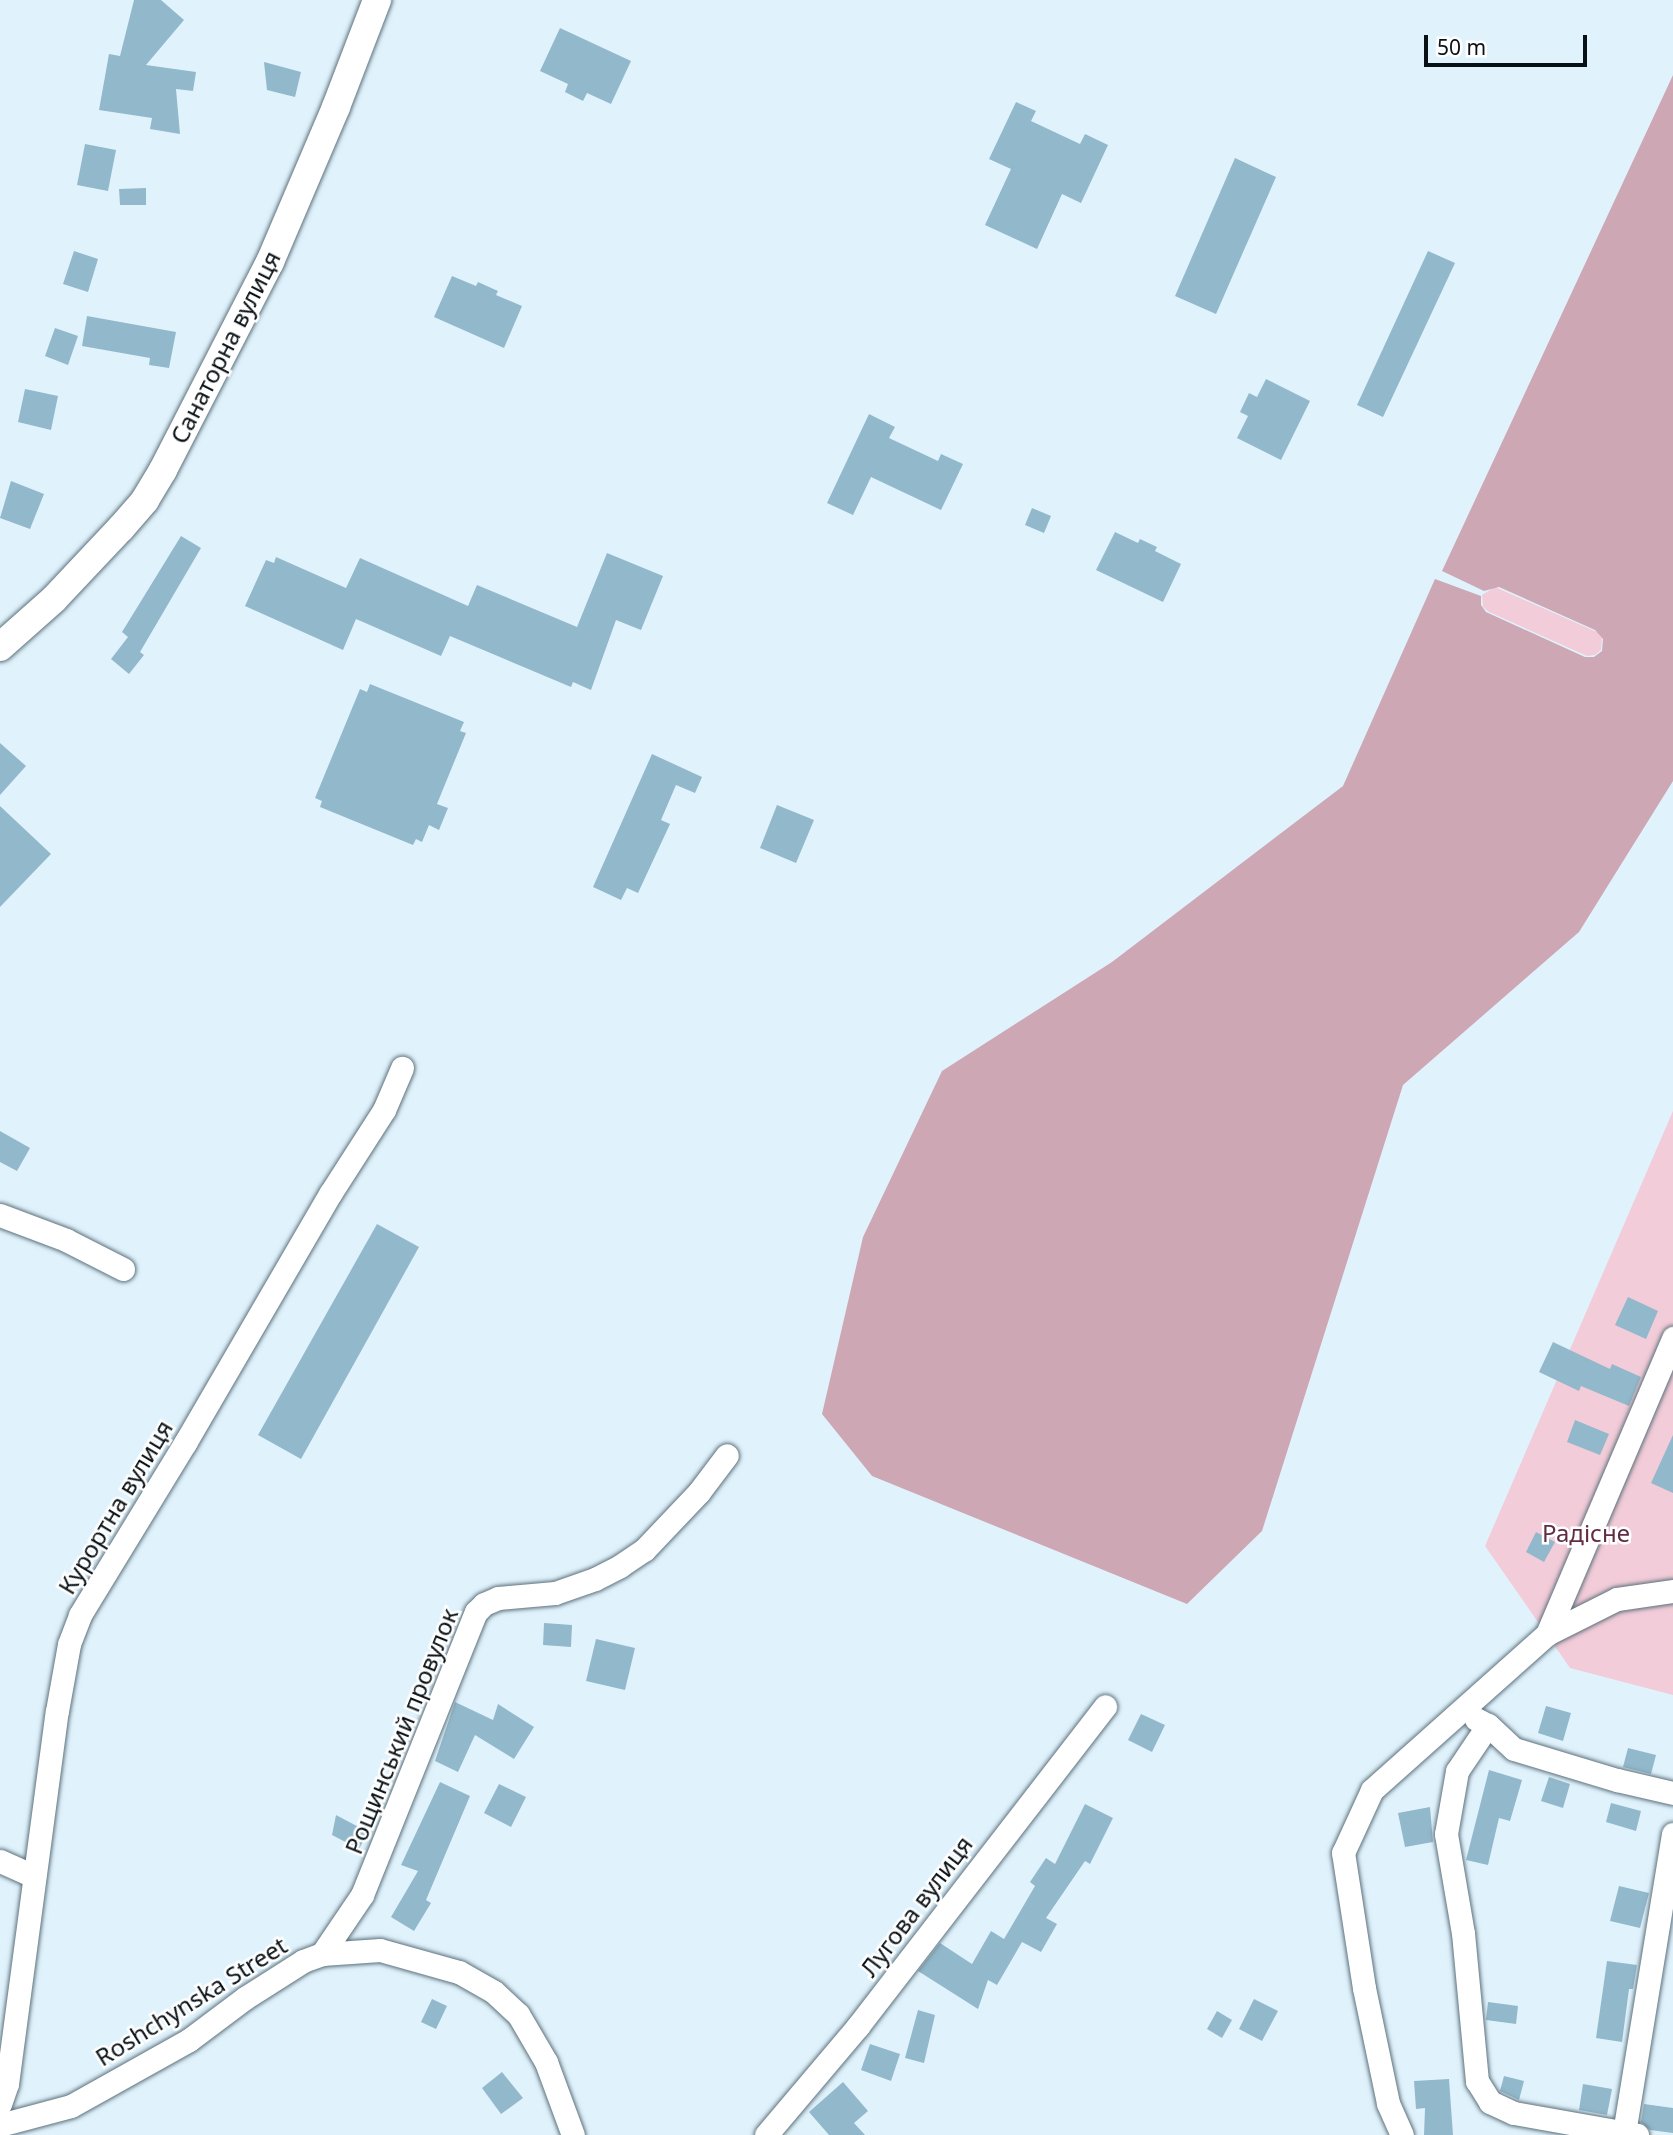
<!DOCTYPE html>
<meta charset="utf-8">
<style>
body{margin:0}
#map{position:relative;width:1673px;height:2135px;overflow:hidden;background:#e0f3fd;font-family:"Noto Sans",sans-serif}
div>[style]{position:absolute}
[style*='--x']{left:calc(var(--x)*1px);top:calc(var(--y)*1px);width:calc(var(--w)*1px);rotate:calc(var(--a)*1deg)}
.green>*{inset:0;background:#f2ccd8}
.water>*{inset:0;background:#cea7b4}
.building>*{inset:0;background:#92b8cb}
.roads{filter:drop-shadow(0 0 2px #5d717c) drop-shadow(0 0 2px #5d717c)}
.minor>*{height:23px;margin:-11.5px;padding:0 11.5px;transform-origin:11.5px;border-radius:11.5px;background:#fff}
.tertiary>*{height:28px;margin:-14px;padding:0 14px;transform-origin:14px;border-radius:14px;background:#fff}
span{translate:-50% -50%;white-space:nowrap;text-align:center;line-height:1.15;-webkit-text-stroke:5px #fff;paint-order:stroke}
.street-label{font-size:24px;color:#091115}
.park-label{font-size:24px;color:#602d42}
.scale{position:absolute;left:1424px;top:35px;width:163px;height:32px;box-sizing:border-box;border:4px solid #091115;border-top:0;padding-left:9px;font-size:21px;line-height:24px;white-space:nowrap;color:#091115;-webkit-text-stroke:5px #fff;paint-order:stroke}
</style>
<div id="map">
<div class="green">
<div style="clip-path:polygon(1495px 587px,1597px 632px,1602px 638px,1601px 650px,1595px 655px,1587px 656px,1489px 612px,1483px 607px,1482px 595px)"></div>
<div style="clip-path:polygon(1673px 1111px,1673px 1695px,1570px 1668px,1485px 1546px)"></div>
</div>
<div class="water">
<div style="clip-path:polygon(1673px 75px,1673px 781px,1579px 932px,1403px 1085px,1262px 1531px,1187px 1604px,872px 1476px,822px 1414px,863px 1237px,942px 1071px,1112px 962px,1343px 786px,1435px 579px,1481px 596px,1481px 605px,1486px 612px,1585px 657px,1594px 657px,1602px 651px,1603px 639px,1595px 630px,1499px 587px,1484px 591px,1442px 571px)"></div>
</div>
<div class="building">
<div style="clip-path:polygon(134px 0,161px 0,184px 20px,146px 65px,196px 72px,193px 91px,176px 89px,180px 134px,150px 129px,152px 118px,99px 110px,109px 54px,120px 56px)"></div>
<div style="clip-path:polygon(560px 28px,631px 61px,611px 104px,587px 93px,583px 101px,565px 92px,568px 84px,540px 71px)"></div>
<div style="clip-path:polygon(264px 62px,301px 72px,295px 97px,267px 90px)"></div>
<div style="clip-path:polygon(1016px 102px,1036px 111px,1031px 121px,1080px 144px,1085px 134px,1108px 145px,1081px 203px,1062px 194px,1037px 249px,985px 225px,1011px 169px,989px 159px)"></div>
<div style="clip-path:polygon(85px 144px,116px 150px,108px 191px,77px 185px)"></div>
<div style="clip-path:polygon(1235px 158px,1276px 177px,1216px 314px,1175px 296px)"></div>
<div style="clip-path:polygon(146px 188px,146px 205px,120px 205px,119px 189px)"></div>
<div style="clip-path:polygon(74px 251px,98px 259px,88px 292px,63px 284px)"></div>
<div style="clip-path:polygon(1428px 251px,1455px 263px,1383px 417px,1357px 405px)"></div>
<div style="clip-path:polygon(452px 276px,476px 286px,478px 282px,498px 291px,496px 295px,522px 306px,504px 348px,434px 317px)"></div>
<div style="clip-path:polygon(87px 316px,176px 332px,169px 368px,149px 365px,150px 358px,82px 346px)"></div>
<div style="clip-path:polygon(55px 328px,78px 336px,68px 365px,45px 356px)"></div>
<div style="clip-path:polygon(1266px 379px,1310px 401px,1281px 460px,1237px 438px,1248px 416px,1240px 412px,1249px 393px,1257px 397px)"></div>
<div style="clip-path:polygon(25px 389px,58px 396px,51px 430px,18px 422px)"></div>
<div style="clip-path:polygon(869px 414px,895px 427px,889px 438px,938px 461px,941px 454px,963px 464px,941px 510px,871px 477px,853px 515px,827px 503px)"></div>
<div style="clip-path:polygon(11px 481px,44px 494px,30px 529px,0 518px)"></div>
<div style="clip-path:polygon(1032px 508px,1051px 516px,1044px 533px,1025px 525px)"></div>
<div style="clip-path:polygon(1115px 532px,1138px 543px,1140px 539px,1157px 547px,1155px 551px,1181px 564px,1163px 602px,1096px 570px)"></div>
<div style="clip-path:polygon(181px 536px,201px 548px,140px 652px,144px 655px,129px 674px,111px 659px,128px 637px,122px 632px)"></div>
<div style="clip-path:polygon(607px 553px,663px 576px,641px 630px,616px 620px,591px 690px,573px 682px,571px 687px,450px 636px,441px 656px,356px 619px,343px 650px,245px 606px,266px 560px,274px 563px,276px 557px,346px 588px,360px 558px,468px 606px,477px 585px,577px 627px)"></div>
<div style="clip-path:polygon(370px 684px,464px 722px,460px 731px,466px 733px,437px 804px,448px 808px,439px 830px,429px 825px,422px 842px,416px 839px,413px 845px,320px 807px,322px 801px,315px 798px,360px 689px,367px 692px)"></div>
<div style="clip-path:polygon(0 743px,26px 766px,0 795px)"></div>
<div style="clip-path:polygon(652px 754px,702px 777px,695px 793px,676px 785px,661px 820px,670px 824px,638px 893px,627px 888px,621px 900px,593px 887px)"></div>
<div style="clip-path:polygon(777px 805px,814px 820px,796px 863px,760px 848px)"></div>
<div style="clip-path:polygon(0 806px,51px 854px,0 907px)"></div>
<div style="clip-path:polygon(0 1131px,30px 1148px,17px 1171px,0 1162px)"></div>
<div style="clip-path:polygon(377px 1224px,419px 1247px,301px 1459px,258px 1435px)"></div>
<div style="clip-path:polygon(1628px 1297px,1658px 1311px,1646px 1339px,1615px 1325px)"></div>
<div style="clip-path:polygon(1553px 1342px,1610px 1369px,1612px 1364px,1641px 1377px,1629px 1406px,1581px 1386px,1579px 1391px,1539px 1372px)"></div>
<div style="clip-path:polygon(1575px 1420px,1609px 1434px,1600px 1455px,1567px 1442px)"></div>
<div style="clip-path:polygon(1673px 1435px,1673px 1493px,1651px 1483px)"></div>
<div style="clip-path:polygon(1536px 1532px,1555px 1542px,1544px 1562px,1526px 1552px)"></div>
<div style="clip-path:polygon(544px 1623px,572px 1625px,571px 1647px,543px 1645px)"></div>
<div style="clip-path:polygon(596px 1639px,635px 1648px,625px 1690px,586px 1681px)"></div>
<div style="clip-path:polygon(455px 1702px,493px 1720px,498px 1704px,534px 1727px,514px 1759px,475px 1735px,458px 1772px,435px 1761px)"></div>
<div style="clip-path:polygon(1546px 1706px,1571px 1713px,1563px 1741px,1538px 1733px)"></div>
<div style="clip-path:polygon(1141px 1714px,1165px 1725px,1152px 1752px,1128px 1740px)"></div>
<div style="clip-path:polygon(1628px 1748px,1656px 1755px,1651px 1774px,1623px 1767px)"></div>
<div style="clip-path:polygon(1489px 1770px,1522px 1780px,1510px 1821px,1499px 1818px,1488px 1865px,1466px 1860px)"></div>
<div style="clip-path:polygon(1549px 1777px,1570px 1784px,1563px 1808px,1541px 1801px)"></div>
<div style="clip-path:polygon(440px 1782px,470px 1796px,426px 1900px,431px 1903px,414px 1931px,391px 1917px,418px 1871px,401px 1865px)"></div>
<div style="clip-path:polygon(499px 1784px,526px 1797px,511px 1827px,484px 1813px)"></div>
<div style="clip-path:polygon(1611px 1803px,1641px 1811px,1636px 1831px,1606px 1822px)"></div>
<div style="clip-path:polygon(1085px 1804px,1113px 1818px,1090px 1864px,1085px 1861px,1046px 1918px,1057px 1924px,1041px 1952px,1022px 1942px,997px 1985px,988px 1980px,978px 2009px,918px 1971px,940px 1943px,972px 1964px,991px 1931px,1004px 1939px,1035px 1886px,1030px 1882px,1046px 1858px,1055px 1864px)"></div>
<div style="clip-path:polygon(1430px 1807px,1433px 1842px,1405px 1847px,1398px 1813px)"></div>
<div style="clip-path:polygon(336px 1815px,368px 1832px,359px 1849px,332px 1835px)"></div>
<div style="clip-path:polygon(1619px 1886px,1649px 1893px,1640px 1928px,1610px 1921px)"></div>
<div style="clip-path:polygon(1607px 1961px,1637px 1965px,1633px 1989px,1629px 1989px,1622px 2042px,1596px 2038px)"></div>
<div style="clip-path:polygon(432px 1999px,447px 2006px,436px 2029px,421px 2022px)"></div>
<div style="clip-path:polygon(1254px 1999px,1278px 2011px,1262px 2041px,1239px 2029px)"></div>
<div style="clip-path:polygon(1488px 2002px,1518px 2006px,1516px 2024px,1486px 2020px)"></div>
<div style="clip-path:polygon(918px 2010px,935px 2015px,924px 2063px,905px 2058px)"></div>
<div style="clip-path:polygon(1217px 2011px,1232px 2020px,1222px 2038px,1207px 2029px)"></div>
<div style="clip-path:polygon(870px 2044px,900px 2054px,891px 2081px,861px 2070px)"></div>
<div style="clip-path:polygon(502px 2072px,523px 2098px,501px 2114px,482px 2088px)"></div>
<div style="clip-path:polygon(1504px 2076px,1524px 2081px,1519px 2100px,1500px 2091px)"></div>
<div style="clip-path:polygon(1449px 2079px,1453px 2135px,1424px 2135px,1425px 2108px,1416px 2109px,1414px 2081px)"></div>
<div style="clip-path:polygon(843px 2082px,868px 2111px,854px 2123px,865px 2135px,829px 2135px,809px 2112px)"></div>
<div style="clip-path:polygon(1583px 2084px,1612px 2089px,1607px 2115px,1579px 2110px)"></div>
<div style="clip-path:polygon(1644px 2104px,1673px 2108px,1673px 2133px,1650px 2130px,1641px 2122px)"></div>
</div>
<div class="roads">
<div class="minor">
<div style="--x:0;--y:1215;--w:71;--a:20.7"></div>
<div style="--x:66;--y:1240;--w:64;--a:27"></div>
<div style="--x:1547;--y:1634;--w:322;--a:-66.9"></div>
<div style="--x:1476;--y:1719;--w:13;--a:27"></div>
<div style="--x:1488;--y:1725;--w:35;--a:43"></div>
<div style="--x:1514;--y:1749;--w:108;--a:16.8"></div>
<div style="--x:1617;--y:1780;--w:57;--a:13.1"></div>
<div style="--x:1488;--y:1725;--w:55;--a:124"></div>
<div style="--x:1457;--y:1771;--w:64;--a:99.9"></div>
<div style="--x:1446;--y:1834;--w:100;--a:80.3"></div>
<div style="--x:1463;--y:1933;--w:149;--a:84.6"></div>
<div style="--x:1477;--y:2081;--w:25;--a:58"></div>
<div style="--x:1490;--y:2102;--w:26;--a:25"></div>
<div style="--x:1514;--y:2113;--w:125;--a:10.1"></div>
<div style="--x:0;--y:1861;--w:37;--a:24"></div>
<div style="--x:322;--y:1954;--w:71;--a:-55.9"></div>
<div style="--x:362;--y:1895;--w:305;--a:-68.1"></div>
<div style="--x:476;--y:1612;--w:11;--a:-45"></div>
<div style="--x:484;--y:1604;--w:15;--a:-23"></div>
<div style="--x:498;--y:1598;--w:57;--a:-5"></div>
<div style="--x:555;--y:1593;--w:42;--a:-19.3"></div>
<div style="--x:595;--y:1579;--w:28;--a:-27"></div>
<div style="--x:620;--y:1566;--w:29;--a:-34"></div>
<div style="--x:644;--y:1550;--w:80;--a:-46.5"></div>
<div style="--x:699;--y:1492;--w:46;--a:-52.9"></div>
<div style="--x:0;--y:2104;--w:21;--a:-71"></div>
<div style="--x:7;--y:2084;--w:376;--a:-82.4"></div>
<div style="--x:57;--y:1711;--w:68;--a:-79.8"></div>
<div style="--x:69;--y:1644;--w:31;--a:-69"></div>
<div style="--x:80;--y:1615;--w:202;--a:-58.6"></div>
<div style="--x:185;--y:1443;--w:288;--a:-59.8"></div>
<div style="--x:330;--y:1194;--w:100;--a:-57.3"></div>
<div style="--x:384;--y:1110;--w:46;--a:-66.8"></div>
<div style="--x:0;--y:2125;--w:73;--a:-15"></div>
<div style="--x:71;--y:2106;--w:135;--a:-29.2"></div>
<div style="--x:189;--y:2040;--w:70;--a:-36.9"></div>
<div style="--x:245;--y:1998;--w:69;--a:-32.5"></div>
<div style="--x:303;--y:1961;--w:20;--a:-20"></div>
<div style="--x:322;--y:1954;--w:58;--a:-3.9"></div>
<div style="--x:380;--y:1950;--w:82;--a:15.6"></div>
<div style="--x:459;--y:1972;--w:40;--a:29.7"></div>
<div style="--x:494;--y:1992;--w:33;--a:43"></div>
<div style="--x:518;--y:2014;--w:56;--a:59.7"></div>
<div style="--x:546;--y:2062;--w:78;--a:69.7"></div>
<div style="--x:1624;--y:2133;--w:303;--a:-80.7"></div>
<div style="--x:766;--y:2135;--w:143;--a:-49.8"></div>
<div style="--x:858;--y:2026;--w:404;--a:-52.3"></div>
<div style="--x:1402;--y:2135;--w:35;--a:-114"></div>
<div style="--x:1388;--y:2103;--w:117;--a:-101.8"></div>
<div style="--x:1364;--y:1988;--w:137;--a:-98.8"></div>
<div style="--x:1343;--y:1853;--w:69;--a:-65.3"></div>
<div style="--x:1372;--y:1790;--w:234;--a:-41.7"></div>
<div style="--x:1547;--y:1634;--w:78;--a:-26.6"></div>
<div style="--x:1617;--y:1599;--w:57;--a:-8.1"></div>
</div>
<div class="tertiary">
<div style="--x:0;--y:647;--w:72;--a:-41.6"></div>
<div style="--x:54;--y:599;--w:98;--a:-46.7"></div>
<div style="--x:121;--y:528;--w:37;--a:-49"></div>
<div style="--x:145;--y:500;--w:35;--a:-59"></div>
<div style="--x:163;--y:470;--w:234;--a:-62.8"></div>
<div style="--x:270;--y:262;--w:168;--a:-66.9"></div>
<div style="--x:336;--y:107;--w:115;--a:-69"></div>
</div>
</div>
<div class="street-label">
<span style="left:225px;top:347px;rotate:-63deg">Санаторна вулиця</span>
<span style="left:115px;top:1507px;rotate:-59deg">Курортна вулиця</span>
<span style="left:401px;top:1731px;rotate:-68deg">Рощинський провулок</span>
<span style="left:916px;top:1906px;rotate:-53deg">Лугова вулиця</span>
<span style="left:191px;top:2001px;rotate:-32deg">Roshchynska Street</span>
</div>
<div class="park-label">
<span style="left:1586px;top:1533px">Радісне</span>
</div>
<div class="scale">50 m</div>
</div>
